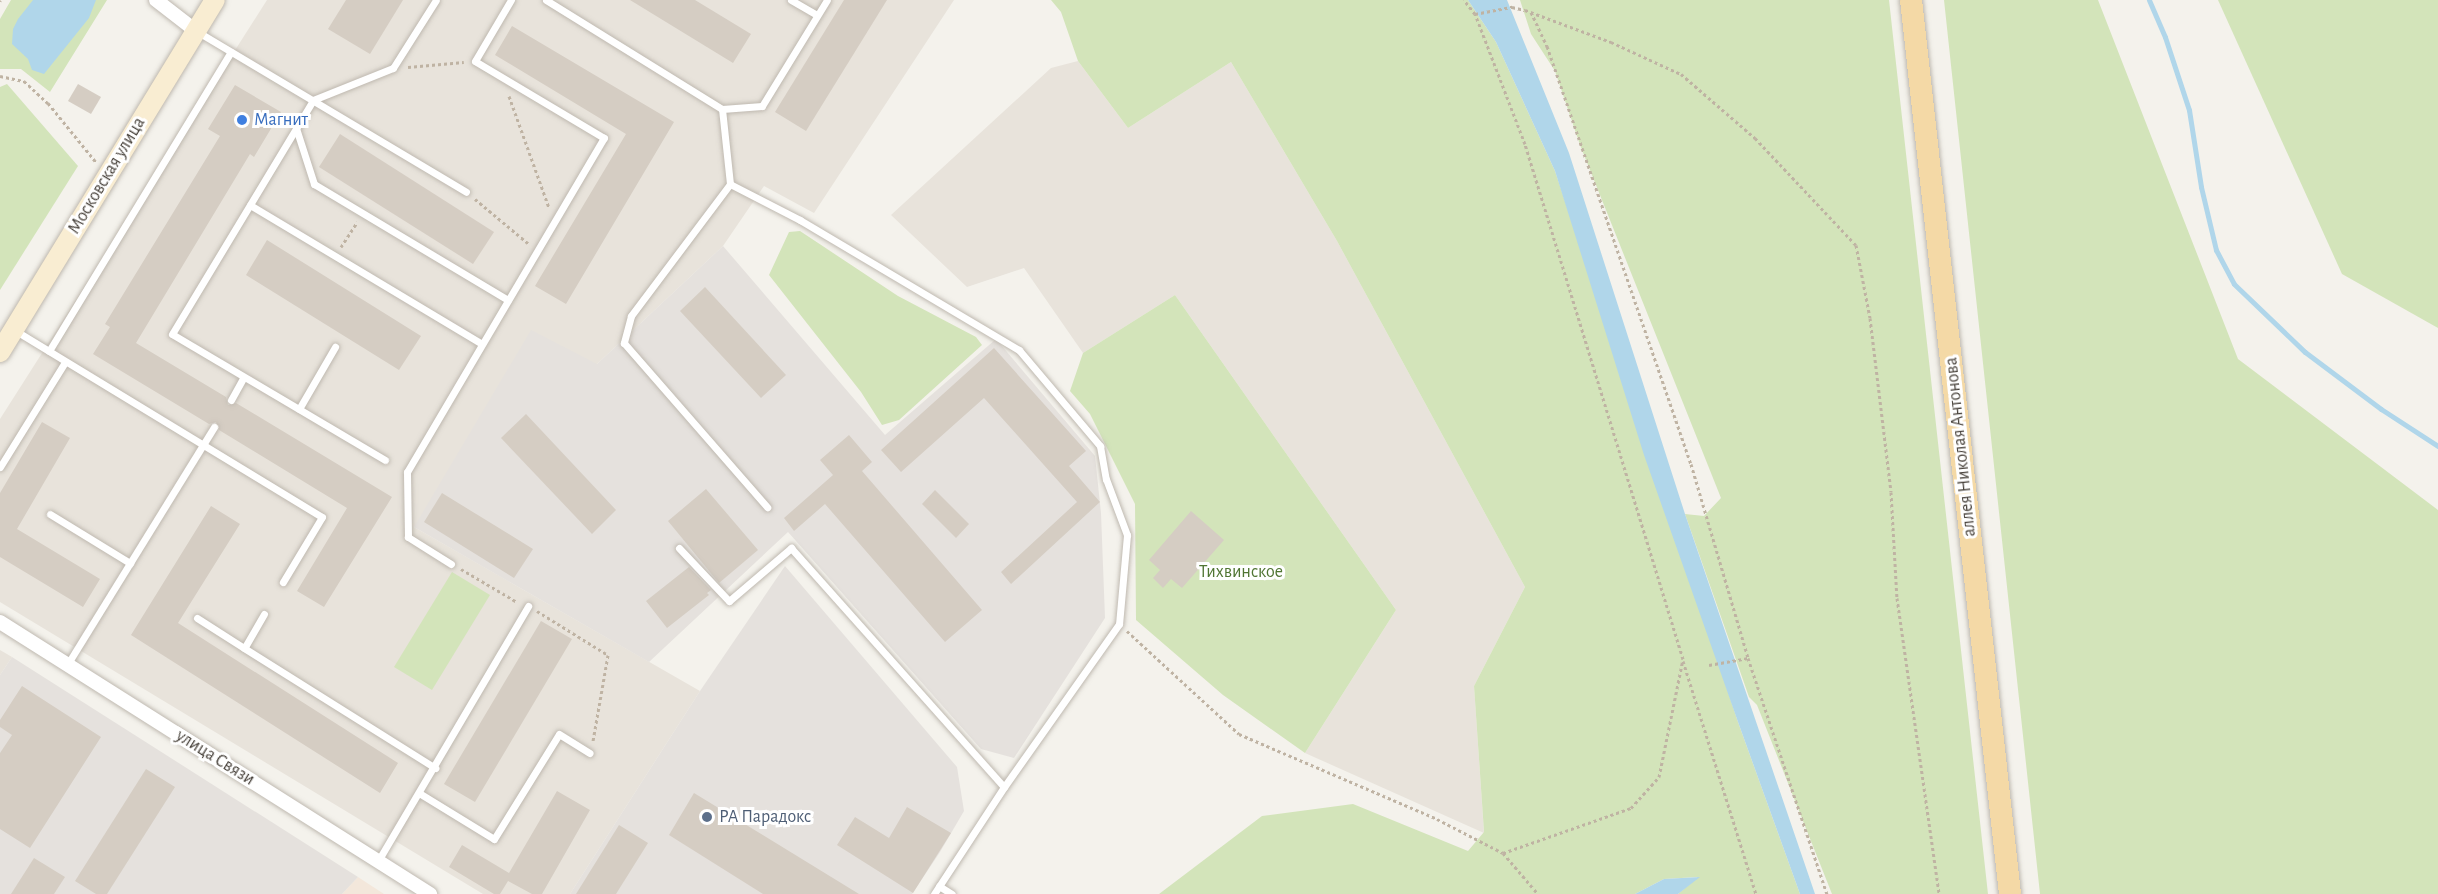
<!DOCTYPE html>
<meta charset="utf-8">
<style>
body{margin:0}
#map{position:relative;width:2438px;height:894px;overflow:hidden;background:#f4f2ec;font-family:"Alegreya Sans",sans-serif}
div>[style]{position:absolute}
[style*='--x']{left:calc(var(--x)*1px);top:calc(var(--y)*1px);width:calc(var(--w)*1px);rotate:calc(var(--a)*1deg)}
.residential>*{inset:0;background:#e8e3db}
.commercial>*{inset:0;background:#f3e7db}
.industrial>*{inset:0;background:#e5e1dd}
.green>*{inset:0;background:#d3e4ba}
.water>*{inset:0;background:#b0d6ea}
.stream>*{height:5px;margin:-2.5px;padding:0 2.5px;transform-origin:2.5px;border-radius:2.5px;background:#b0d6ea}
.building>*{inset:0;background:#d5cdc3}
.path>*{height:3px;margin-top:-1.5px;transform-origin:0;background:repeating-linear-gradient(90deg,#bfb3a3 0 3px,transparent 0 6px)}
.roads{filter:drop-shadow(0 0 2px #bfb9b0) drop-shadow(0 0 2px #bfb9b0)}
.lane>*{height:7px;margin:-3.5px;padding:0 3.5px;transform-origin:3.5px;border-radius:3.5px;background:#fff}
.street>*{height:14px;margin:-7px;padding:0 7px;transform-origin:7px;border-radius:7px;background:#fff}
.secondary>*{height:20px;margin:-10px;padding:0 10px;transform-origin:10px;border-radius:10px;background:#f9edd2}
.primary>*{height:22px;margin:-11px;padding:0 11px;transform-origin:11px;border-radius:11px;background:#f4d9a6}
.dots>*{width:16px;height:16px;translate:-50% -50%;box-sizing:border-box;border:3px solid #fff;border-radius:50%}
span{translate:-50% -50%;white-space:nowrap;text-align:center;line-height:1.15;-webkit-text-stroke:6px #fff;paint-order:stroke}
.shop-label{font-size:18px;color:#366cbe}
.left{translate:0 -50%;text-align:left}
.street-label{font-size:18px;color:#48423b}
.park-label{font-size:18px;color:#507533}
.service-label{font-size:18px;color:#4e5e75}
</style>
<div id="map">
<div class="residential">
<div style="clip-path:polygon(267px 0,954px 0,814px 213px,764px 186px,723px 246px,597px 364px,414px 527px,700px 691px,570px 894px,483px 894px,0 602px,0 419px)"></div>
<div style="clip-path:polygon(1078px 61px,1128px 128px,1231px 62px,1337px 241px,1525px 587px,1474px 686px,1484px 833px,1305px 753px,1396px 610px,1175px 295px,1083px 353px,1024px 268px,967px 287px,891px 215px,1051px 68px)"></div>
<div style="clip-path:polygon(0 650px,12px 657px,0 675px)"></div>
</div>
<div class="commercial">
<div style="clip-path:polygon(358px 877px,384px 894px,342px 894px)"></div>
</div>
<div class="industrial">
<div style="clip-path:polygon(723px 246px,885px 435px,996px 339px,1095px 456px,1101px 513px,1105px 618px,1014px 758px,981px 749px,788px 532px,649px 662px,414px 527px,531px 330px,597px 364px)"></div>
<div style="clip-path:polygon(785px 566px,957px 767px,964px 811px,940px 852px,912px 894px,570px 894px,700px 691px)"></div>
<div style="clip-path:polygon(12px 657px,358px 877px,342px 894px,0 894px,0 675px)"></div>
</div>
<div class="green">
<div style="clip-path:polygon(11px 0,107px 0,50px 92px,21px 69px,0 69px,0 19px)"></div>
<div style="clip-path:polygon(1051px 0,1468px 0,1496px 42px,1555px 171px,1738px 722px,1800px 894px,1678px 894px,1698px 877px,1664px 879px,1635px 894px,1159px 894px,1262px 816px,1353px 804px,1468px 851px,1484px 832px,1474px 686px,1525px 587px,1337px 241px,1231px 62px,1128px 128px,1078px 61px,1061px 12px)"></div>
<div style="clip-path:polygon(1520px 0,1889px 0,1988px 894px,1832px 894px,1757px 705px,1749px 697px,1685px 514px,1704px 516px,1721px 498px,1580px 145px,1555px 71px,1531px 34px)"></div>
<div style="clip-path:polygon(1944px 0,2098px 0,2238px 359px,2438px 510px,2438px 894px,2040px 894px)"></div>
<div style="clip-path:polygon(2218px 0,2438px 0,2438px 328px,2342px 274px)"></div>
<div style="clip-path:polygon(7px 84px,78px 166px,0 290px,0 87px)"></div>
<div style="clip-path:polygon(800px 231px,898px 296px,976px 337px,982px 345px,899px 420px,882px 425px,861px 392px,769px 275px,789px 232px)"></div>
<div style="clip-path:polygon(1175px 295px,1396px 610px,1305px 753px,1223px 695px,1136px 620px,1135px 504px,1090px 414px,1070px 391px,1083px 353px)"></div>
<div style="clip-path:polygon(452px 572px,490px 595px,432px 690px,394px 667px)"></div>
</div>
<div class="water">
<div style="clip-path:polygon(33px 0,96px 0,89px 18px,44px 74px,32px 70px,28px 59px,12px 44px,13px 29px,18px 19px)"></div>
<div style="clip-path:polygon(1468px 0,1507px 0,1569px 153px,1685px 514px,1815px 894px,1800px 894px,1738px 722px,1644px 455px,1555px 171px,1496px 42px)"></div>
<div style="clip-path:polygon(1700px 877px,1678px 894px,1635px 894px,1664px 879px)"></div>
</div>
<div class="stream">
<div style="--x:2149;--y:0;--w:40;--a:66.6"></div>
<div style="--x:2165;--y:37;--w:77;--a:71.8"></div>
<div style="--x:2189;--y:110;--w:78;--a:81.1"></div>
<div style="--x:2201;--y:187;--w:65;--a:76.6"></div>
<div style="--x:2216;--y:250;--w:38;--a:62"></div>
<div style="--x:2234;--y:284;--w:98;--a:43.8"></div>
<div style="--x:2305;--y:352;--w:95;--a:36.9"></div>
<div style="--x:2381;--y:409;--w:68;--a:33"></div>
</div>
<div class="building">
<div style="clip-path:polygon(346px 0,403px 0,370px 54px,328px 29px)"></div>
<div style="clip-path:polygon(630px 0,695px 0,751px 34px,733px 63px)"></div>
<div style="clip-path:polygon(844px 0,887px 0,806px 131px,775px 112px)"></div>
<div style="clip-path:polygon(512px 26px,674px 122px,566px 304px,535px 286px,626px 134px,495px 55px)"></div>
<div style="clip-path:polygon(78px 84px,101px 97px,91px 114px,68px 101px)"></div>
<div style="clip-path:polygon(235px 85px,281px 112px,254px 157px,250px 154px,136px 343px,226px 397px,228px 405px,236px 403px,392px 497px,324px 607px,297px 591px,347px 508px,219px 430px,216px 422px,209px 424px,93px 354px,110px 327px,105px 324px,220px 136px,208px 129px)"></div>
<div style="clip-path:polygon(340px 134px,494px 232px,473px 264px,319px 167px)"></div>
<div style="clip-path:polygon(267px 240px,421px 336px,399px 370px,246px 275px)"></div>
<div style="clip-path:polygon(705px 287px,786px 375px,761px 398px,680px 311px)"></div>
<div style="clip-path:polygon(994px 348px,1086px 451px,1069px 466px,1100px 502px,1011px 584px,1001px 572px,1077px 502px,984px 398px,901px 472px,881px 450px)"></div>
<div style="clip-path:polygon(526px 414px,616px 510px,592px 534px,501px 438px)"></div>
<div style="clip-path:polygon(42px 422px,70px 438px,17px 529px,100px 579px,83px 607px,0 557px,0 493px)"></div>
<div style="clip-path:polygon(849px 435px,872px 462px,862px 471px,982px 610px,945px 642px,825px 504px,794px 531px,784px 518px,833px 475px,820px 460px)"></div>
<div style="clip-path:polygon(706px 489px,758px 550px,719px 583px,668px 521px)"></div>
<div style="clip-path:polygon(935px 490px,969px 524px,956px 538px,922px 504px)"></div>
<div style="clip-path:polygon(442px 493px,533px 549px,514px 578px,424px 522px)"></div>
<div style="clip-path:polygon(211px 506px,240px 524px,178px 623px,398px 763px,380px 793px,131px 635px)"></div>
<div style="clip-path:polygon(1191px 511px,1224px 540px,1182px 588px,1171px 579px,1163px 588px,1153px 578px,1160px 570px,1149px 560px)"></div>
<div style="clip-path:polygon(689px 567px,711px 590px,707px 593px,709px 595px,667px 628px,646px 601px)"></div>
<div style="clip-path:polygon(541px 621px,572px 639px,475px 802px,444px 784px)"></div>
<div style="clip-path:polygon(22px 686px,101px 737px,30px 848px,0 829px,0 753px,12px 735px,0 727px,0 720px)"></div>
<div style="clip-path:polygon(146px 769px,175px 787px,107px 894px,96px 894px,75px 881px)"></div>
<div style="clip-path:polygon(557px 791px,590px 810px,542px 894px,532px 894px,508px 881px,500px 894px,494px 894px,449px 867px,462px 845px,509px 873px)"></div>
<div style="clip-path:polygon(694px 793px,859px 894px,763px 894px,669px 835px)"></div>
<div style="clip-path:polygon(907px 807px,951px 833px,913px 893px,837px 845px,855px 817px,889px 838px)"></div>
<div style="clip-path:polygon(619px 825px,648px 843px,616px 894px,576px 894px)"></div>
<div style="clip-path:polygon(34px 858px,65px 877px,54px 894px,11px 894px)"></div>
</div>
<div class="path">
<div style="--x:0;--y:1;--w:1;--a:-45"></div>
<div style="--x:1531;--y:12;--w:38;--a:65"></div>
<div style="--x:1547;--y:46;--w:442;--a:71"></div>
<div style="--x:1691;--y:464;--w:202;--a:73.6"></div>
<div style="--x:1748;--y:658;--w:249;--a:71.5"></div>
<div style="--x:1475;--y:14;--w:38;--a:-11"></div>
<div style="--x:1512;--y:7;--w:13;--a:13"></div>
<div style="--x:1525;--y:10;--w:92;--a:20.4"></div>
<div style="--x:1611;--y:42;--w:77;--a:24.6"></div>
<div style="--x:1681;--y:74;--w:98;--a:40.9"></div>
<div style="--x:1755;--y:138;--w:147;--a:46.7"></div>
<div style="--x:1856;--y:245;--w:74;--a:79.1"></div>
<div style="--x:1870;--y:318;--w:175;--a:83.1"></div>
<div style="--x:1891;--y:492;--w:106;--a:86.8"></div>
<div style="--x:1897;--y:598;--w:299;--a:81.9"></div>
<div style="--x:408;--y:67;--w:56;--a:-5.1"></div>
<div style="--x:0;--y:76;--w:25;--a:12"></div>
<div style="--x:24;--y:81;--w:33;--a:43"></div>
<div style="--x:48;--y:103;--w:76;--a:50.9"></div>
<div style="--x:509;--y:96;--w:119;--a:70.3"></div>
<div style="--x:475;--y:199;--w:70;--a:39.8"></div>
<div style="--x:341;--y:247;--w:30;--a:-57"></div>
<div style="--x:461;--y:569;--w:65;--a:30.5"></div>
<div style="--x:537;--y:611;--w:84;--a:31.8"></div>
<div style="--x:608;--y:655;--w:87;--a:99.9"></div>
<div style="--x:1127;--y:631;--w:152;--a:42.6"></div>
<div style="--x:1239;--y:734;--w:215;--a:23.2"></div>
<div style="--x:1437;--y:819;--w:74;--a:27.3"></div>
<div style="--x:1503;--y:853;--w:136;--a:-19.4"></div>
<div style="--x:1631;--y:808;--w:42;--a:-47.9"></div>
<div style="--x:1659;--y:777;--w:120;--a:-78.5"></div>
<div style="--x:1683;--y:659;--w:539;--a:-107.06"></div>
<div style="--x:1525;--y:144;--w:139;--a:-111"></div>
<div style="--x:1475;--y:14;--w:18;--a:-128"></div>
<div style="--x:1683;--y:661;--w:244;--a:72.6"></div>
<div style="--x:1709;--y:665;--w:40;--a:-10"></div>
<div style="--x:1503;--y:853;--w:54;--a:49.5"></div>
</div>
<div class="roads">
<div class="lane">
<div style="--x:546;--y:0;--w:207;--a:31.8"></div>
<div style="--x:722;--y:109;--w:40;--a:-4.3"></div>
<div style="--x:762;--y:106;--w:124;--a:-58.5"></div>
<div style="--x:791;--y:0;--w:30;--a:30"></div>
<div style="--x:198;--y:32;--w:312;--a:30.8"></div>
<div style="--x:722;--y:109;--w:75;--a:83.9"></div>
<div style="--x:730;--y:184;--w:79;--a:27.2"></div>
<div style="--x:800;--y:220;--w:255;--a:30.7"></div>
<div style="--x:1019;--y:350;--w:126;--a:49.8"></div>
<div style="--x:1100;--y:446;--w:34;--a:80"></div>
<div style="--x:1106;--y:479;--w:60;--a:69.4"></div>
<div style="--x:1127;--y:535;--w:89;--a:95.1"></div>
<div style="--x:1119;--y:624;--w:199;--a:125.2"></div>
<div style="--x:1004;--y:787;--w:128;--a:123.2"></div>
<div style="--x:296;--y:128;--w:59;--a:72.2"></div>
<div style="--x:314;--y:184;--w:226;--a:30.9"></div>
<div style="--x:730;--y:184;--w:165;--a:126.9"></div>
<div style="--x:631;--y:316;--w:28;--a:105"></div>
<div style="--x:624;--y:343;--w:218;--a:48.9"></div>
<div style="--x:250;--y:205;--w:270;--a:30.9"></div>
<div style="--x:16;--y:331;--w:358;--a:31.3"></div>
<div style="--x:322;--y:517;--w:76;--a:121"></div>
<div style="--x:49;--y:351;--w:350;--a:-58.7"></div>
<div style="--x:231;--y:400;--w:26;--a:-61"></div>
<div style="--x:299;--y:409;--w:72;--a:-59.9"></div>
<div style="--x:385;--y:460;--w:247;--a:-149.4"></div>
<div style="--x:172;--y:334;--w:273;--a:-58.9"></div>
<div style="--x:313;--y:100;--w:86;--a:-21.8"></div>
<div style="--x:393;--y:68;--w:80;--a:-57.7"></div>
<div style="--x:0;--y:467;--w:123;--a:-58.2"></div>
<div style="--x:50;--y:514;--w:94;--a:31.5"></div>
<div style="--x:679;--y:548;--w:73;--a:46.7"></div>
<div style="--x:729;--y:601;--w:82;--a:-40.5"></div>
<div style="--x:791;--y:548;--w:320;--a:48.3"></div>
<div style="--x:451;--y:564;--w:51;--a:-147.9"></div>
<div style="--x:408;--y:537;--w:65;--a:-90.9"></div>
<div style="--x:407;--y:472;--w:388;--a:-59.5"></div>
<div style="--x:604;--y:138;--w:150;--a:-149.2"></div>
<div style="--x:475;--y:61;--w:71;--a:-59.5"></div>
<div style="--x:264;--y:614;--w:39;--a:120"></div>
<div style="--x:244;--y:648;--w:226;--a:32.1"></div>
<div style="--x:197;--y:618;--w:56;--a:32.6"></div>
<div style="--x:67;--y:665;--w:280;--a:-58.3"></div>
<div style="--x:419;--y:793;--w:88;--a:31.5"></div>
<div style="--x:494;--y:839;--w:123;--a:-58.2"></div>
<div style="--x:559;--y:734;--w:36;--a:32"></div>
<div style="--x:378;--y:861;--w:296;--a:-59.5"></div>
<div style="--x:939;--y:886;--w:15;--a:32"></div>
</div>
<div class="street">
<div style="--x:156;--y:0;--w:51;--a:37.8"></div>
<div style="--x:0;--y:622;--w:509;--a:32.32"></div>
</div>
<div class="secondary">
<div style="--x:0;--y:352;--w:412;--a:-58.6"></div>
</div>
<div class="primary">
<div style="--x:1911;--y:0;--w:899;--a:83.68"></div>
</div>
</div>
<div class="dots">
<div style="left:242px;top:120px;background:#3f7fe0"></div>
<div style="left:707px;top:817px;background:#5c6f8a"></div>
</div>
<div class="shop-label">
<span class="left" style="left:254px;top:120px">Магнит</span>
</div>
<div class="street-label">
<span style="left:107px;top:176px;rotate:-59deg">Московская улица</span>
<span style="left:1961px;top:447px;rotate:-96deg">аллея Николая Антонова</span>
<span style="left:215px;top:758px;rotate:32deg">улица Связи</span>
</div>
<div class="park-label">
<span style="left:1241px;top:572px">Тихвинское</span>
</div>
<div class="service-label">
<span class="left" style="left:719px;top:817px">РА Парадокс</span>
</div>
</div>
